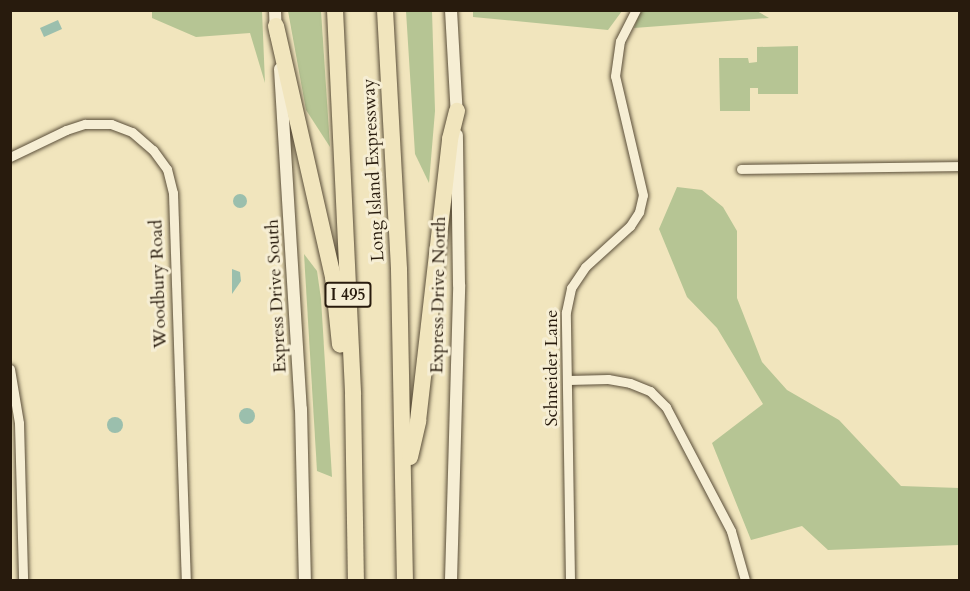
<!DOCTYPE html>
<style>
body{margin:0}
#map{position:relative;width:970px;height:591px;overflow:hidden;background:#f1e5bd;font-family:Cardo,serif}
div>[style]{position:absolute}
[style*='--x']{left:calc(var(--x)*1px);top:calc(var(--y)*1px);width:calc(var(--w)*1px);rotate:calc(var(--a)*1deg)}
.green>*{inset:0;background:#b6c594}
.water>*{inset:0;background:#9bbfad}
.round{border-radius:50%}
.roads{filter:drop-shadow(0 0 2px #5a4e39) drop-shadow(0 0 2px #5a4e39)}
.street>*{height:9px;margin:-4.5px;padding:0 4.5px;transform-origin:4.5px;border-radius:4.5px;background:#f6eed4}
.secondary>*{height:12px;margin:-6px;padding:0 6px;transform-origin:6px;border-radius:6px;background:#f6eed4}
.highway>*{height:16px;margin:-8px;padding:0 8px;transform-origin:8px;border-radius:8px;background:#f1e5bd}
span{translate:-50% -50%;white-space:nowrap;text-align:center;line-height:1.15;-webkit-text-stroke:6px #f6eed4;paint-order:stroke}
.shield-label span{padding:2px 4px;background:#f6eed4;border:2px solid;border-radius:4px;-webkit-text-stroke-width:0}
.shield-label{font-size:16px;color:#281b0d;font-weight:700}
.street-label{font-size:18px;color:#281b0d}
.frame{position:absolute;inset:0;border:12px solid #281b0d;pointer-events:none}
</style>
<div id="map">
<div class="green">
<div style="clip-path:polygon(152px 11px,262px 11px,265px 83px,250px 33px,196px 37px,152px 18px)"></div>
<div style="clip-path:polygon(288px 11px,321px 11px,330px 147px,306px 110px)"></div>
<div style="clip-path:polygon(406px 11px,432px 11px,435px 111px,429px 183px,415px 154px)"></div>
<div style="clip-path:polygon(473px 11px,473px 10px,622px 11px,608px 30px,473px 17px)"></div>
<div style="clip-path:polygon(640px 11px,757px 11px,769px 18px,634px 28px)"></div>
<div style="clip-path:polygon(798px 46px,798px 94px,758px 94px,758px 88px,750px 88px,750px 111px,720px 111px,719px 58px,748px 58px,749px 63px,757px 62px,757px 47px)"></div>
<div style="clip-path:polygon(677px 187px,702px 190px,723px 207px,737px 231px,737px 298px,762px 362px,787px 390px,839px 420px,901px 486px,959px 488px,959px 545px,828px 550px,802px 526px,751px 540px,712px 443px,763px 404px,717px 328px,687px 297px,659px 229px)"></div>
<div style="clip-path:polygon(304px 254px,317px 271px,321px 299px,332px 477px,317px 471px)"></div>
</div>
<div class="water">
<div style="clip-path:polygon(58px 20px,62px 29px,44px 37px,40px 28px)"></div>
<div class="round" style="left:233px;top:194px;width:14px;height:14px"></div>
<div style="clip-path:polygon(232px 269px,240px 272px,241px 281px,232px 294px)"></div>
<div class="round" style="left:239px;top:408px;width:16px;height:16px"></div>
<div class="round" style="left:107px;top:417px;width:16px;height:16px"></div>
</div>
<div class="roads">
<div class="street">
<div style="--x:10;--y:157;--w:62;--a:-25.7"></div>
<div style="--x:66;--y:130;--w:20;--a:-18"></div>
<div style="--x:85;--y:124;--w:26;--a:0"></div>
<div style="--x:111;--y:124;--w:22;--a:21"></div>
<div style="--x:132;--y:132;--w:28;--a:41"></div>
<div style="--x:153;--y:150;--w:24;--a:54"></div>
<div style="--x:167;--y:169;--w:25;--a:76"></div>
<div style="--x:173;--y:193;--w:387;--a:88.1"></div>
<div style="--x:741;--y:169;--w:219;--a:-0.8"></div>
<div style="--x:10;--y:369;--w:55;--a:80.5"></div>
<div style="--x:19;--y:423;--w:157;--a:88.5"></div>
<div style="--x:568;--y:380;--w:40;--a:-1.4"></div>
<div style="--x:608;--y:379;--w:22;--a:10"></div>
<div style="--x:630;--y:383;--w:22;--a:22"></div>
<div style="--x:650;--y:391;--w:23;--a:45"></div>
<div style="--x:666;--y:407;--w:140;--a:62.3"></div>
<div style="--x:731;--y:531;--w:51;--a:74.1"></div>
<div style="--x:570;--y:580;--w:268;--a:-90.9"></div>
<div style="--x:566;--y:312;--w:25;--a:-78"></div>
<div style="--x:571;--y:288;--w:25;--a:-56"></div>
<div style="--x:585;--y:267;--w:61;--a:-42.3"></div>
<div style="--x:630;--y:226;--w:17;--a:-57"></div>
<div style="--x:639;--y:212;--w:17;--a:-77"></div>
<div style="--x:643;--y:195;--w:122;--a:-103.2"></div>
<div style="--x:615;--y:76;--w:35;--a:-82"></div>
<div style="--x:620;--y:41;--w:35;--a:-63"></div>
</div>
<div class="secondary">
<div style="--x:275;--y:10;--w:24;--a:88"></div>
<div style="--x:451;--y:10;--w:107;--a:86.8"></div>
<div style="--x:280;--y:69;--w:341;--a:86.5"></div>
<div style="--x:301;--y:409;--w:171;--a:88.7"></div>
<div style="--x:451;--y:580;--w:295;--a:-88.4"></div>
<div style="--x:459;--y:285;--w:150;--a:-90.8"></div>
</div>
<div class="highway">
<div style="--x:335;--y:10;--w:385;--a:87.3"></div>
<div style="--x:353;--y:395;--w:185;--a:89.1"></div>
<div style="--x:385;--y:10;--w:260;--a:86.9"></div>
<div style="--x:399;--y:270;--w:310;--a:88.9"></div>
<div style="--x:276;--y:26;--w:257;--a:77.2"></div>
<div style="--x:333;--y:277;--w:68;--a:84.1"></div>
<div style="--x:410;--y:457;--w:37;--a:-77"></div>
<div style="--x:418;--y:421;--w:284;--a:-83.5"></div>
<div style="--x:450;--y:139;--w:29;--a:-76"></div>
</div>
</div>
<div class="shield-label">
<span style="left:348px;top:295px">I 495</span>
</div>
<div class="street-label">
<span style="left:374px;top:170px;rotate:-93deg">Long Island Expressway</span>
<span style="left:159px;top:284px;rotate:-92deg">Woodbury Road</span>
<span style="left:439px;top:295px;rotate:-89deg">Express Drive North</span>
<span style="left:277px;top:296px;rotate:-93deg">Express Drive South</span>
<span style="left:552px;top:368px;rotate:-90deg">Schneider Lane</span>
</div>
<div class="frame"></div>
</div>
